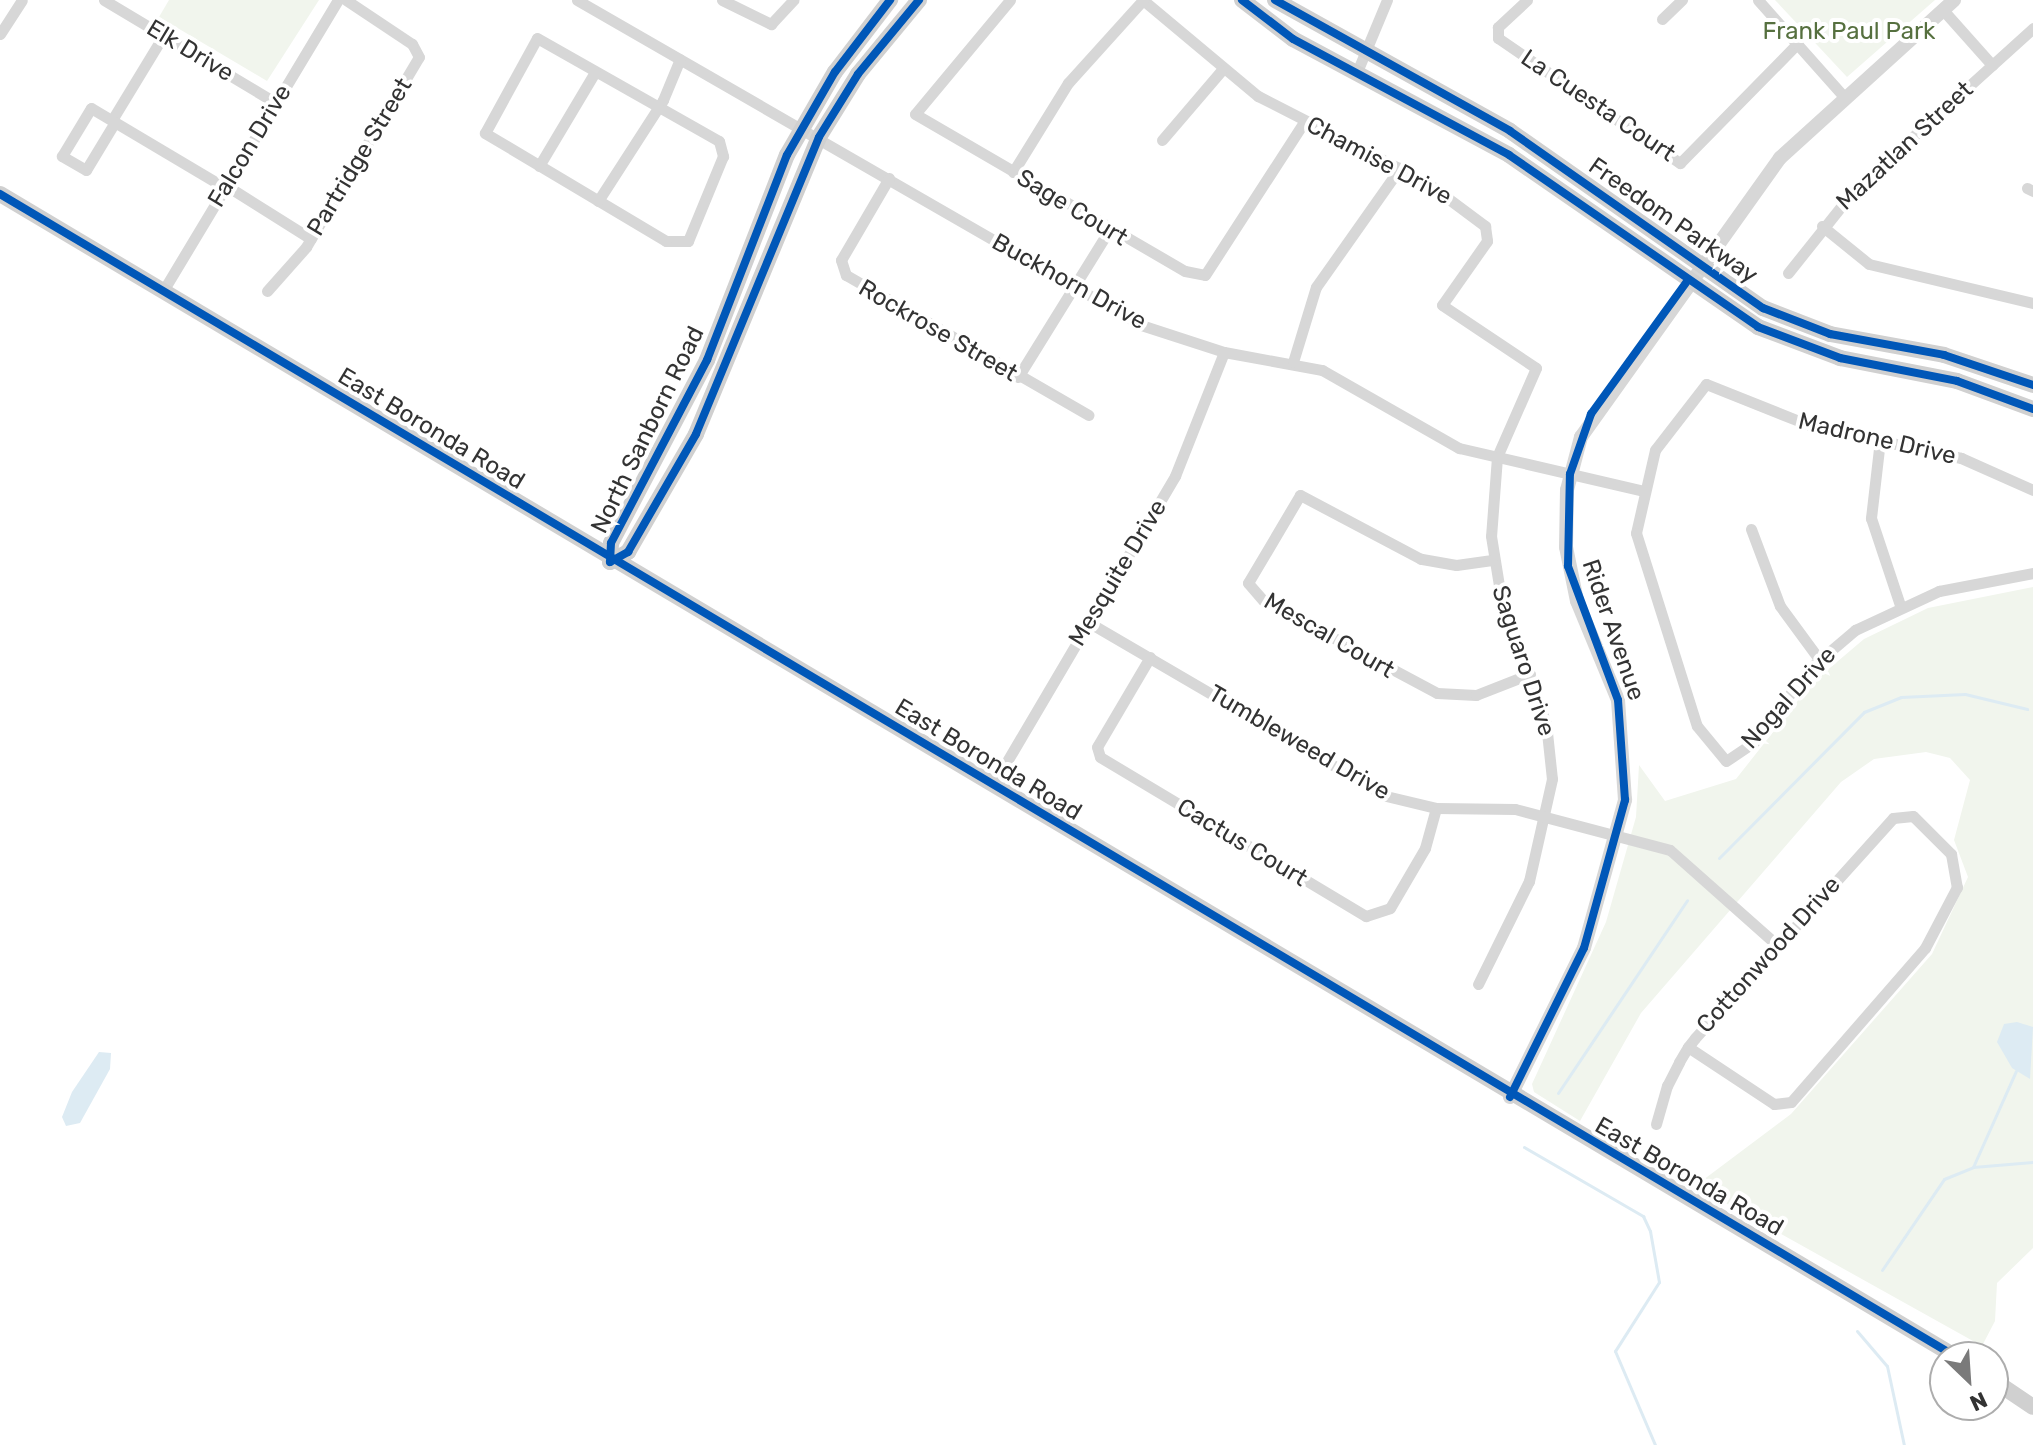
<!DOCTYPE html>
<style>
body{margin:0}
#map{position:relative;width:2033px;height:1445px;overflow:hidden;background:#fff;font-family:Rubik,sans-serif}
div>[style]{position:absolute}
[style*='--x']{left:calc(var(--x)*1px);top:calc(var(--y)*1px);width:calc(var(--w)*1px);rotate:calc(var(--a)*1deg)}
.green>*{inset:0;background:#f1f5ed}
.water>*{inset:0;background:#ddebf3}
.stream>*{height:3px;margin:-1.5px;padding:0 1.5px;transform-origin:1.5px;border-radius:1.5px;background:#ddebf3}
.minor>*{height:11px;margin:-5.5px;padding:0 5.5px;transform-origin:5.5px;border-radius:5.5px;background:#d7d7d7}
.tertiary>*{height:14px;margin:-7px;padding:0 7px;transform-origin:7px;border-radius:7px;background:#d7d7d7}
.secondary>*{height:16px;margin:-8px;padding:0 8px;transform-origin:8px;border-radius:8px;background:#d0d0d0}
.cycleway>*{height:8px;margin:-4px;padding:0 4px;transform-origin:4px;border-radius:4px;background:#0057b8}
span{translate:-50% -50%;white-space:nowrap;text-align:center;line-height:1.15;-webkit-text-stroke:8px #fff;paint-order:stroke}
.park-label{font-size:24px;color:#56703f}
.street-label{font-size:24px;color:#333}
.north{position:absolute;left:1929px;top:1341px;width:80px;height:80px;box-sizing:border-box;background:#fff;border:2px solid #adadad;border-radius:50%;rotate:155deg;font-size:22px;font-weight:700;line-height:32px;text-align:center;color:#333}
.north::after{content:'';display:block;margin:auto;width:28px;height:36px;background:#7a7a7a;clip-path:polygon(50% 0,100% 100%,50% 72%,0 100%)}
</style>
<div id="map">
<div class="green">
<div style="clip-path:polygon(169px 0,319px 0,267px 81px,159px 17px)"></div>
<div style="clip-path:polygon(1775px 0,1935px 0,1847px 77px)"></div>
<div style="clip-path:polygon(2033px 587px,2033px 1248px,1997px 1283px,1995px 1321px,1982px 1346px,1695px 1186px,1791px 1114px,1932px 954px,1968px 877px,1954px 840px,1970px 780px,1950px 758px,1926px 752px,1874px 759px,1841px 782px,1641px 1013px,1580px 1121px,1534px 1092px,1532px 1084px,1606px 922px,1636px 817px,1639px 765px,1665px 801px,1736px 779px,1811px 684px,1864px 639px,1928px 608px)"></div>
</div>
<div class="water">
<div style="clip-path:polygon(2017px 1022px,2033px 1027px,2030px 1079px,2012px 1068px,1997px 1042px,2004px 1024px)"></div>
<div style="clip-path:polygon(99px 1052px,111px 1053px,110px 1069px,80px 1123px,66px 1126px,62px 1117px,72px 1092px)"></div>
</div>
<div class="stream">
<div style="--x:1719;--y:858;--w:206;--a:-45.2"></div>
<div style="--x:1864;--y:712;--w:40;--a:-22"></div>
<div style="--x:1901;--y:697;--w:64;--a:-2.7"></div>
<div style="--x:1965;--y:694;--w:64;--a:13.6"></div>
<div style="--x:1558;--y:1093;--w:232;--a:-56.2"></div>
<div style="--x:1524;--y:1147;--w:138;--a:30.1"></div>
<div style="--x:1643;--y:1216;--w:17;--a:65"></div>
<div style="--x:1650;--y:1231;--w:52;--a:80"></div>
<div style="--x:1659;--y:1282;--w:82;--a:122.5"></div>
<div style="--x:1615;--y:1351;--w:102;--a:66.9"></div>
<div style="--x:1973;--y:1167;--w:105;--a:-65.9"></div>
<div style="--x:1882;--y:1270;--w:110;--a:-55.7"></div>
<div style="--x:1944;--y:1179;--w:31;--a:-22"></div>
<div style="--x:1973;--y:1167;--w:60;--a:-4.8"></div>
<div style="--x:1857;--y:1331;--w:46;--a:49.4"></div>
<div style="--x:1887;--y:1366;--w:81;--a:77.9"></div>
</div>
<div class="minor">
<div style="--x:104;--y:0;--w:200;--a:30.9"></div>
<div style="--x:577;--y:0;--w:651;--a:29.95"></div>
<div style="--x:1141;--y:325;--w:87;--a:18"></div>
<div style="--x:1224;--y:352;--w:100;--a:10.4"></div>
<div style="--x:1322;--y:370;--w:158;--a:29.7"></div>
<div style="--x:1459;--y:448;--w:186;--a:13.1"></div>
<div style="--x:722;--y:0;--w:55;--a:26.1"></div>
<div style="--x:771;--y:24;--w:33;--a:-47"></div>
<div style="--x:1010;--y:0;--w:148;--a:129.8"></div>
<div style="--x:915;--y:114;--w:312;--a:30.2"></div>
<div style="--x:1185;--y:271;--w:20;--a:11"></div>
<div style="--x:1205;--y:275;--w:182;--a:-57.1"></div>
<div style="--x:1143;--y:0;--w:150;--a:39.9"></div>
<div style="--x:1258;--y:96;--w:189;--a:27.1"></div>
<div style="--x:1426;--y:182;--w:74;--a:36.7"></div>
<div style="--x:1485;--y:226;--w:15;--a:82"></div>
<div style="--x:1487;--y:241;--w:78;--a:125.1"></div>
<div style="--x:1442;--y:305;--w:113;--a:33.8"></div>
<div style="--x:1536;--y:368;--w:97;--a:113.7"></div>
<div style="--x:1497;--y:457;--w:79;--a:94.3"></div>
<div style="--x:1491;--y:536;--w:75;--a:80.8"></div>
<div style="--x:1503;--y:610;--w:121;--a:69.2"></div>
<div style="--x:1546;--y:723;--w:56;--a:83.9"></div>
<div style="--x:1552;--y:779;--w:105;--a:102.7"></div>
<div style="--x:1529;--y:881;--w:115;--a:116.3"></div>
<div style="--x:1527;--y:0;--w:40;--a:137"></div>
<div style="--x:1498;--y:27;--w:11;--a:90"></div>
<div style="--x:1498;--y:38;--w:221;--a:34.5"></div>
<div style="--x:1680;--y:163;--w:168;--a:-45.5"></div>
<div style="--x:1758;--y:0;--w:131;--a:48.4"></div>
<div style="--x:1943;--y:10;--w:74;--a:48.3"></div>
<div style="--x:1662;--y:19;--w:28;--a:-44"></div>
<div style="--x:0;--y:34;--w:40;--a:-57.1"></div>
<div style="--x:537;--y:38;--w:209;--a:29.5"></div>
<div style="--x:719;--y:141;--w:16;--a:75"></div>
<div style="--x:723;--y:156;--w:92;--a:112.4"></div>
<div style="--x:688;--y:241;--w:22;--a:180"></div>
<div style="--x:666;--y:241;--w:211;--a:-149.2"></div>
<div style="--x:485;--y:133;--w:108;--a:-61.3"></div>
<div style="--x:1357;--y:72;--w:78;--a:-67.4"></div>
<div style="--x:112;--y:120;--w:98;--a:-58.7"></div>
<div style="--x:115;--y:122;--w:56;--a:121.1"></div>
<div style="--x:86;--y:170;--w:28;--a:-150"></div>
<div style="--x:62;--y:156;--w:56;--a:-58.9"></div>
<div style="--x:91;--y:108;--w:157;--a:30.7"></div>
<div style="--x:1162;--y:140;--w:91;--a:-49.5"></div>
<div style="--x:539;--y:166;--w:109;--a:-59.2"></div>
<div style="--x:1013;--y:172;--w:105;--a:-58.3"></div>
<div style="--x:1068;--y:83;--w:112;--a:-47.9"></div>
<div style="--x:889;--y:178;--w:95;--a:120.3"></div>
<div style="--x:841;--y:260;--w:16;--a:72"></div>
<div style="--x:846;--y:275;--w:280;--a:30"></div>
<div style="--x:227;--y:186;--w:99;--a:32.2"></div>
<div style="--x:2027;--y:188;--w:7;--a:27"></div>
<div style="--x:598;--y:201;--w:120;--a:-57.2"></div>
<div style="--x:663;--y:100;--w:44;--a:-67.5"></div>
<div style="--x:1822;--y:226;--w:60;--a:39"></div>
<div style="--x:1869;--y:264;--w:169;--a:13.4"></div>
<div style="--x:1788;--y:273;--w:107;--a:-51.4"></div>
<div style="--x:1855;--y:189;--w:240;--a:-42.1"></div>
<div style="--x:163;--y:291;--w:340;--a:-59"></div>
<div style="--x:267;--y:291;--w:59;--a:-48.4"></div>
<div style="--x:306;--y:247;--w:221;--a:-59.3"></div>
<div style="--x:419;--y:57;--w:15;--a:-118"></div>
<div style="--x:412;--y:44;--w:79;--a:-146.3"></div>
<div style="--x:1293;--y:362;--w:78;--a:-73"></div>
<div style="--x:1316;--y:287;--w:146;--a:-54.8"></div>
<div style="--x:1018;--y:377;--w:173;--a:-58.2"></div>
<div style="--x:1880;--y:440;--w:79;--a:96.6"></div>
<div style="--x:1871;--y:518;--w:92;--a:71.6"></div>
<div style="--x:2033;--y:490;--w:79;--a:-156"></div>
<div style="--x:1961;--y:458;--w:156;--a:-167.8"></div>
<div style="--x:1809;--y:425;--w:111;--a:-158.3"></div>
<div style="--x:1706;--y:384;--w:83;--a:127.7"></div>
<div style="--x:1655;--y:450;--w:85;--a:102.9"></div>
<div style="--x:1636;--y:533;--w:202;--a:72.5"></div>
<div style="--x:1697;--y:726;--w:45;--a:50.4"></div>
<div style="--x:1726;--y:761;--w:34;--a:-34"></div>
<div style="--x:1754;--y:742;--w:90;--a:-53.1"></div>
<div style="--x:1808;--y:670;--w:62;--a:-40.4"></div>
<div style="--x:1855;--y:630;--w:93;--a:-24.9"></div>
<div style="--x:1939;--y:591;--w:96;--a:-10.8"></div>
<div style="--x:1751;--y:529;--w:82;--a:69.4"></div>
<div style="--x:1780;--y:606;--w:66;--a:53.7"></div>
<div style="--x:1492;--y:560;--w:36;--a:172"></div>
<div style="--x:1456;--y:565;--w:36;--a:-170"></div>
<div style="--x:1421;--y:559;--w:137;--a:-152.1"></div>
<div style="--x:1300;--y:495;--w:102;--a:120.6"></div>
<div style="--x:1248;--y:583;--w:23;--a:49"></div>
<div style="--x:1263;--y:600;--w:197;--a:28.1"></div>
<div style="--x:1437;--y:693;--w:39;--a:3"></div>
<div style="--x:1476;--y:695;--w:58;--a:-21.3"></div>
<div style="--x:1088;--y:622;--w:345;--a:30.3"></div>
<div style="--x:1386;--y:796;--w:51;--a:13.5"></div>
<div style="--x:1436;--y:808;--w:79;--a:0.7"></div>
<div style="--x:1515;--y:809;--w:160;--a:14.8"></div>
<div style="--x:1670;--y:850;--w:142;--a:41.6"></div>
<div style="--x:1150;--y:657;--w:104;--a:120.5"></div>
<div style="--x:1097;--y:747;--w:10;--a:73"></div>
<div style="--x:1100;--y:757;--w:310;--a:30.9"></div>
<div style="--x:1366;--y:916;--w:25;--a:-18"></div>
<div style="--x:1390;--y:908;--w:69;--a:-59.7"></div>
<div style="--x:1425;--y:848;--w:41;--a:-74.6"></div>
<div style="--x:993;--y:785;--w:359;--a:-59.5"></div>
<div style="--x:1175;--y:476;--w:133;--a:-68.4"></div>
<div style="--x:1656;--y:1124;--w:40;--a:-74"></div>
<div style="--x:1667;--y:1086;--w:27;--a:-63"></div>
<div style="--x:1679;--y:1062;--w:17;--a:-59"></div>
<div style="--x:1688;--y:1047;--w:11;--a:-52"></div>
<div style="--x:1695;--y:1038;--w:296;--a:-48"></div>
<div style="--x:1893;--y:818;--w:20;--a:-6"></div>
<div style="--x:1913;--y:816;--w:54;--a:45"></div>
<div style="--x:1951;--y:854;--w:34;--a:80"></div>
<div style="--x:1957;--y:887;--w:69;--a:117.7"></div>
<div style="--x:1925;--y:948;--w:204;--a:131"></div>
<div style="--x:1791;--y:1102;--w:17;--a:173"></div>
<div style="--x:1774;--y:1104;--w:103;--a:-146.5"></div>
</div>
<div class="tertiary">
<div style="--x:1510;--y:1097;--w:166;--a:-63.6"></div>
<div style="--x:1584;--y:948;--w:154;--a:-74.5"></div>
<div style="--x:1625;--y:800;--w:100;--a:-94"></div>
<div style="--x:1618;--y:700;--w:107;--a:-112.5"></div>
<div style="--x:1577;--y:601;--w:55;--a:-101.5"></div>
<div style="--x:1566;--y:547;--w:57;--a:-89"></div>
<div style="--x:1567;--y:490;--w:55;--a:-75.2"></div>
<div style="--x:1581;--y:437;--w:343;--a:-54.5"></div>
<div style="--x:1780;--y:158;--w:235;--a:-42.2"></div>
</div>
<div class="secondary">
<div style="--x:1242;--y:0;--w:64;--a:37.4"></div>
<div style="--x:1293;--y:39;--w:245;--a:28.2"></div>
<div style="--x:1509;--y:155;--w:303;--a:34.6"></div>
<div style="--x:1758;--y:327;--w:88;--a:20.7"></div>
<div style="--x:1840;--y:358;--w:119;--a:11.1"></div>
<div style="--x:1957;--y:381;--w:81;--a:20.2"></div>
<div style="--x:1275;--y:0;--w:269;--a:29.1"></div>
<div style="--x:1510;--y:131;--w:309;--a:35"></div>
<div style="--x:1763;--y:308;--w:72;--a:21.2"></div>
<div style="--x:1830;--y:334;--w:116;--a:10.4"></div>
<div style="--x:1944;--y:355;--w:94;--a:18.6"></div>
<div style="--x:0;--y:194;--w:2276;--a:30.73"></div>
<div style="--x:610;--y:562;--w:21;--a:-29"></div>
<div style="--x:628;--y:552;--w:136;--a:-60"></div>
<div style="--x:696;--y:434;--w:321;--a:-67.5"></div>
<div style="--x:819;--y:137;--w:74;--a:-58.2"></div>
<div style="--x:858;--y:74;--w:96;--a:-50.5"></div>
<div style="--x:610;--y:562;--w:19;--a:-87"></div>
<div style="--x:611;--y:543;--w:207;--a:-62.3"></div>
<div style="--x:707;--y:360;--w:220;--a:-68.7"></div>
<div style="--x:787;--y:155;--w:96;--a:-60"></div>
<div style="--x:835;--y:72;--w:91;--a:-52.6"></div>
<div style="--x:1993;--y:1380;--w:48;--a:34"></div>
</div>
<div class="cycleway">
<div style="--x:1242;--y:0;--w:64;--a:37.4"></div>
<div style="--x:1293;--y:39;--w:245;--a:28.2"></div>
<div style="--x:1509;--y:155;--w:303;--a:34.6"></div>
<div style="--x:1758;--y:327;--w:88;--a:20.7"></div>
<div style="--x:1840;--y:358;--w:119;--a:11.1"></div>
<div style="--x:1957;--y:381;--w:81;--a:20.2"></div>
<div style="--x:1275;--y:0;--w:269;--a:29.1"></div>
<div style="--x:1510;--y:131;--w:309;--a:35"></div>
<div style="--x:1763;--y:308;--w:72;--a:21.2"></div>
<div style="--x:1830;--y:334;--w:116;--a:10.4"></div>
<div style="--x:1944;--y:355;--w:94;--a:18.6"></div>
<div style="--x:0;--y:194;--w:2276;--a:30.73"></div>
<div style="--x:610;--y:562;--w:21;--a:-29"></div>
<div style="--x:628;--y:552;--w:136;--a:-60"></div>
<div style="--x:696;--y:434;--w:321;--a:-67.5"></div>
<div style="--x:819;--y:137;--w:74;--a:-58.2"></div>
<div style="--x:858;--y:74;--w:96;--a:-50.5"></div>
<div style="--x:610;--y:562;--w:19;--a:-87"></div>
<div style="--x:611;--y:543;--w:207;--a:-62.3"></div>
<div style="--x:707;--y:360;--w:220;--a:-68.7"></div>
<div style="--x:787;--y:155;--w:96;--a:-60"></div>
<div style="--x:835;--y:72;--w:91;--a:-52.6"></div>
<div style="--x:1510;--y:1097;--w:166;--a:-63.6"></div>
<div style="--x:1584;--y:948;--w:154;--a:-74.5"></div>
<div style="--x:1625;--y:800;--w:100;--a:-94"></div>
<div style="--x:1618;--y:700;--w:143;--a:-110.5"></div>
<div style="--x:1568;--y:566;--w:92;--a:-88.8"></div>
<div style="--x:1570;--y:474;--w:64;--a:-70.7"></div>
<div style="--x:1591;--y:414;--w:162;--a:-54.1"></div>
</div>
<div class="park-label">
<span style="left:1849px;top:32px">Frank Paul Park</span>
</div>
<div class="street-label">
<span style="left:190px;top:51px;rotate:31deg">Elk Drive</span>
<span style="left:1598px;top:106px;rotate:34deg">La Cuesta Court</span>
<span style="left:250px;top:146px;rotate:-59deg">Falcon Drive</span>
<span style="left:1905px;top:146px;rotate:-43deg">Mazatlan Street</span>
<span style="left:360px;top:157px;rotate:-59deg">Partridge Street</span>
<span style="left:1379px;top:161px;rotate:28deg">Chamise Drive</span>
<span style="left:1072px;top:208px;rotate:31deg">Sage Court</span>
<span style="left:1673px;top:221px;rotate:35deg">Freedom Parkway</span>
<span style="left:1069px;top:282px;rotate:29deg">Buckhorn Drive</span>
<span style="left:938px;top:331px;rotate:30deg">Rockrose Street</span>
<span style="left:431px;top:429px;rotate:31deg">East Boronda Road</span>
<span style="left:648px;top:430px;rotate:-64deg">North Sanborn Road</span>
<span style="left:1877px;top:439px;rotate:13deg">Madrone Drive</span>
<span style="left:1118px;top:573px;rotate:-59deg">Mesquite Drive</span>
<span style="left:1613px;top:630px;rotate:71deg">Rider Avenue</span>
<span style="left:1329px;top:636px;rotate:30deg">Mescal Court</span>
<span style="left:1523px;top:661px;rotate:72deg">Saguaro Drive</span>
<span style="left:1789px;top:698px;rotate:-48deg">Nogal Drive</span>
<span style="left:1299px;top:743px;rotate:30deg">Tumbleweed Drive</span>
<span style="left:988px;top:760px;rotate:31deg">East Boronda Road</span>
<span style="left:1242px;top:843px;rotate:31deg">Cactus Court</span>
<span style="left:1769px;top:955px;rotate:-48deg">Cottonwood Drive</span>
<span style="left:1689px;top:1177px;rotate:30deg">East Boronda Road</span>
</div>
<div class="north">N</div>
</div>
